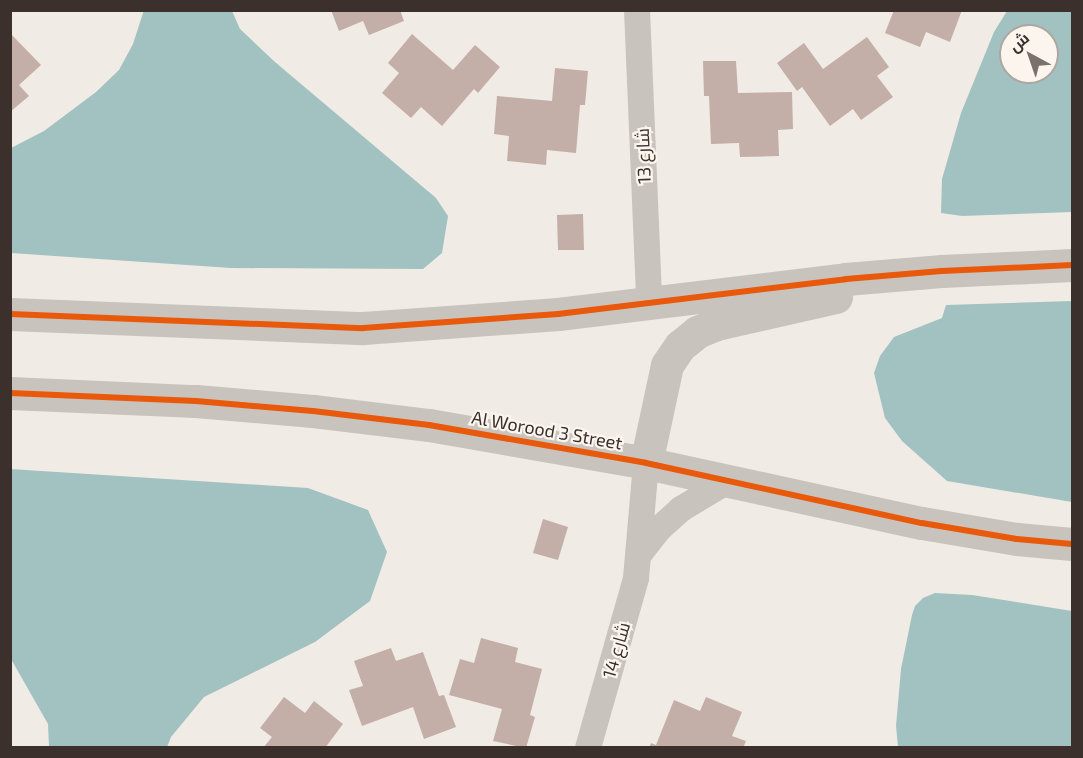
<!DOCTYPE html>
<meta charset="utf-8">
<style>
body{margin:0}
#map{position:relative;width:1083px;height:758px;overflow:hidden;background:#f0ebe5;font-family:"Exo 2",Cairo,sans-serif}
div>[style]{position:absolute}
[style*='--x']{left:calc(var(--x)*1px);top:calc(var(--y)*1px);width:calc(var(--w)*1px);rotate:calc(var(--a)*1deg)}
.water>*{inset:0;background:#a1c2c1}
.building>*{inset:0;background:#c3afa7}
.minor>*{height:26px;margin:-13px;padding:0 13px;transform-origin:13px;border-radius:13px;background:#c9c3be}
.tertiary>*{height:33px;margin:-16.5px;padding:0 16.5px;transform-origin:16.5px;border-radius:16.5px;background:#c9c3be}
.cycleway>*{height:6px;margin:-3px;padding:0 3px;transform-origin:3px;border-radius:3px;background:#e8590c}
span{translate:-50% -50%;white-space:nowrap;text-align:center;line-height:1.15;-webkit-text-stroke:4.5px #fbf5ee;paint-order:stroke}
.street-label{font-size:18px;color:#3b302b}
.frame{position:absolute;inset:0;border:12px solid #3b302b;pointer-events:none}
.north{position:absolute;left:999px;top:24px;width:60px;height:60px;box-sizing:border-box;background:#fbf5ee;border:2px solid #aea6a0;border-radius:50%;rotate:320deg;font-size:16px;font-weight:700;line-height:24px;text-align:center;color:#3b302b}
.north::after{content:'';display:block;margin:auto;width:21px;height:27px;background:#7a716c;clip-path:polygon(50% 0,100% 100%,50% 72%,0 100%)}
</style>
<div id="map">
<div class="water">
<div style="clip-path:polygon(144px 10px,232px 11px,240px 29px,275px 62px,436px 198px,448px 216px,442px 253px,423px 269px,231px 268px,11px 253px,11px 148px,44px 131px,96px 92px,119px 70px,133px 44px)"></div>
<div style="clip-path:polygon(evenodd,1007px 11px,1072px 11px,1072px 212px,962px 216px,941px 213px,942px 179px,961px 113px,994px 32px,1007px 11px,1011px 36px,1047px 36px,1047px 72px,1011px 72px,1011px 36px)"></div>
<div style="clip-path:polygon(1072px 301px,1072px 502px,947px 481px,902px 441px,885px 418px,874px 373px,880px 356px,894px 337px,942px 318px,946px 305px)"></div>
<div style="clip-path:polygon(10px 469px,308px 488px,368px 510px,387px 552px,370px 601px,315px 642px,204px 697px,171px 737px,167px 747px,49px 747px,48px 724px,11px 659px)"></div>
<div style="clip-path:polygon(935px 593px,972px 595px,1072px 611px,1072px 747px,898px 747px,896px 726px,901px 669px,912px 615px,915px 606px,923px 598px)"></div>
</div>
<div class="building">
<div style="clip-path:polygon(331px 10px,400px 10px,404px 21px,369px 35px,363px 21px,339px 31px)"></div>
<div style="clip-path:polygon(894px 10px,962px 10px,950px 42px,926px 32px,920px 47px,885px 33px)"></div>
<div style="clip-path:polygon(10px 33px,41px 65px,19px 85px,29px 96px,10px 112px)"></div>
<div style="clip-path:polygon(412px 34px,453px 70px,475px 45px,500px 67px,478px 93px,474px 89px,442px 126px,421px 107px,411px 118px,382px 93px,399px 73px,388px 63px)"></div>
<div style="clip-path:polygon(867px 37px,889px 67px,877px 76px,893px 97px,861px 120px,853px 109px,830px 126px,802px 87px,797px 91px,777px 63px,804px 43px,823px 69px)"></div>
<div style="clip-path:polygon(703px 61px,736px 61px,738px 93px,792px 92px,793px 129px,778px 130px,779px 156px,740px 157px,739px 143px,711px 144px,709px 96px,704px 96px)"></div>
<div style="clip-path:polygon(555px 68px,588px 71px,585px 105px,580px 105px,576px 153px,547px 150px,546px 165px,507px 161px,509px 136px,494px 134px,497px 96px,552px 101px)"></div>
<div style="clip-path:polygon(583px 214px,584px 250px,558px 250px,557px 215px)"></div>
<div style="clip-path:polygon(543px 519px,568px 527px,558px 560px,533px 553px)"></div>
<div style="clip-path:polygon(481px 638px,518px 648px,515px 662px,542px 669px,530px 715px,535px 717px,526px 748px,493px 741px,502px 709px,449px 695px,460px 659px,474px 663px)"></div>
<div style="clip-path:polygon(391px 648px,396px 661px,423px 652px,439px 696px,444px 695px,456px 727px,424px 739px,413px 707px,362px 726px,349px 690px,363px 686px,354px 661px)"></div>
<div style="clip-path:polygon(284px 697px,305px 713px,314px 701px,343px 724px,325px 748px,263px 748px,272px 737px,260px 728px)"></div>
<div style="clip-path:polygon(706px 697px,742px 712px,732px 736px,746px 741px,743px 748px,649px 748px,651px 743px,656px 745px,674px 700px,700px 711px)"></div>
</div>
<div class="minor">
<div style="--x:637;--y:10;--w:292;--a:87.6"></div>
<div style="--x:641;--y:552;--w:31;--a:-52"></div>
<div style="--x:660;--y:528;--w:28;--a:-42"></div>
<div style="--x:681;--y:509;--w:55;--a:-30.8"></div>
<div style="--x:588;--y:748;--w:177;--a:-74.2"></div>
<div style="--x:636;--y:578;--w:115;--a:-85"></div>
</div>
<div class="tertiary">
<div style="--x:10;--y:314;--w:353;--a:2.3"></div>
<div style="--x:363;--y:328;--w:196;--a:-4.1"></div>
<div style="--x:558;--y:314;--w:290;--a:-6.9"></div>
<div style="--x:846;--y:279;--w:96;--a:-4.8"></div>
<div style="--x:942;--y:271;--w:130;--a:-2.6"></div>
<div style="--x:10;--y:393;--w:186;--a:2.5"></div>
<div style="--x:196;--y:401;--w:117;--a:4.9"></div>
<div style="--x:313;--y:411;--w:117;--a:6.9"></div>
<div style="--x:429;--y:425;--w:220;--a:9.9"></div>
<div style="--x:646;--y:463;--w:282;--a:12.3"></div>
<div style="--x:922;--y:523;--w:96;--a:9.6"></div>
<div style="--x:1017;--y:539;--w:55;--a:5.2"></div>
<div style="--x:646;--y:463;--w:100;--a:-77.9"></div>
<div style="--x:667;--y:365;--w:23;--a:-56"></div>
<div style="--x:680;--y:346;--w:22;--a:-39"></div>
<div style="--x:697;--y:332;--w:22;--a:-22"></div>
<div style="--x:717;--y:324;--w:122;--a:-12.8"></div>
</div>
<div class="cycleway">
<div style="--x:10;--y:314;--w:353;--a:2.3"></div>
<div style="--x:363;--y:328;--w:196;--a:-4.1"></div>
<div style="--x:558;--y:314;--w:290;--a:-6.9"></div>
<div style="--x:846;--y:279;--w:96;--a:-4.8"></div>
<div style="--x:942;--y:271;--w:130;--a:-2.6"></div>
<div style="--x:10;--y:393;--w:186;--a:2.5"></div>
<div style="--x:196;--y:401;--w:117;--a:4.9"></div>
<div style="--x:313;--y:411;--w:117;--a:6.9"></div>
<div style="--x:429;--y:425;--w:220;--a:9.9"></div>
<div style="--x:646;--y:463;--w:282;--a:12.3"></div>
<div style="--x:922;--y:523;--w:96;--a:9.6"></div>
<div style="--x:1017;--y:539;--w:55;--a:5.2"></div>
</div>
<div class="street-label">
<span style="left:643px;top:156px;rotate:-92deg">شارع 13</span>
<span style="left:547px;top:430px;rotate:10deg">Al Worood 3 Street</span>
<span style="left:616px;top:650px;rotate:-74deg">شارع 14</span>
</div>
<div class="frame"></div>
<div class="north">ش</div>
</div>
